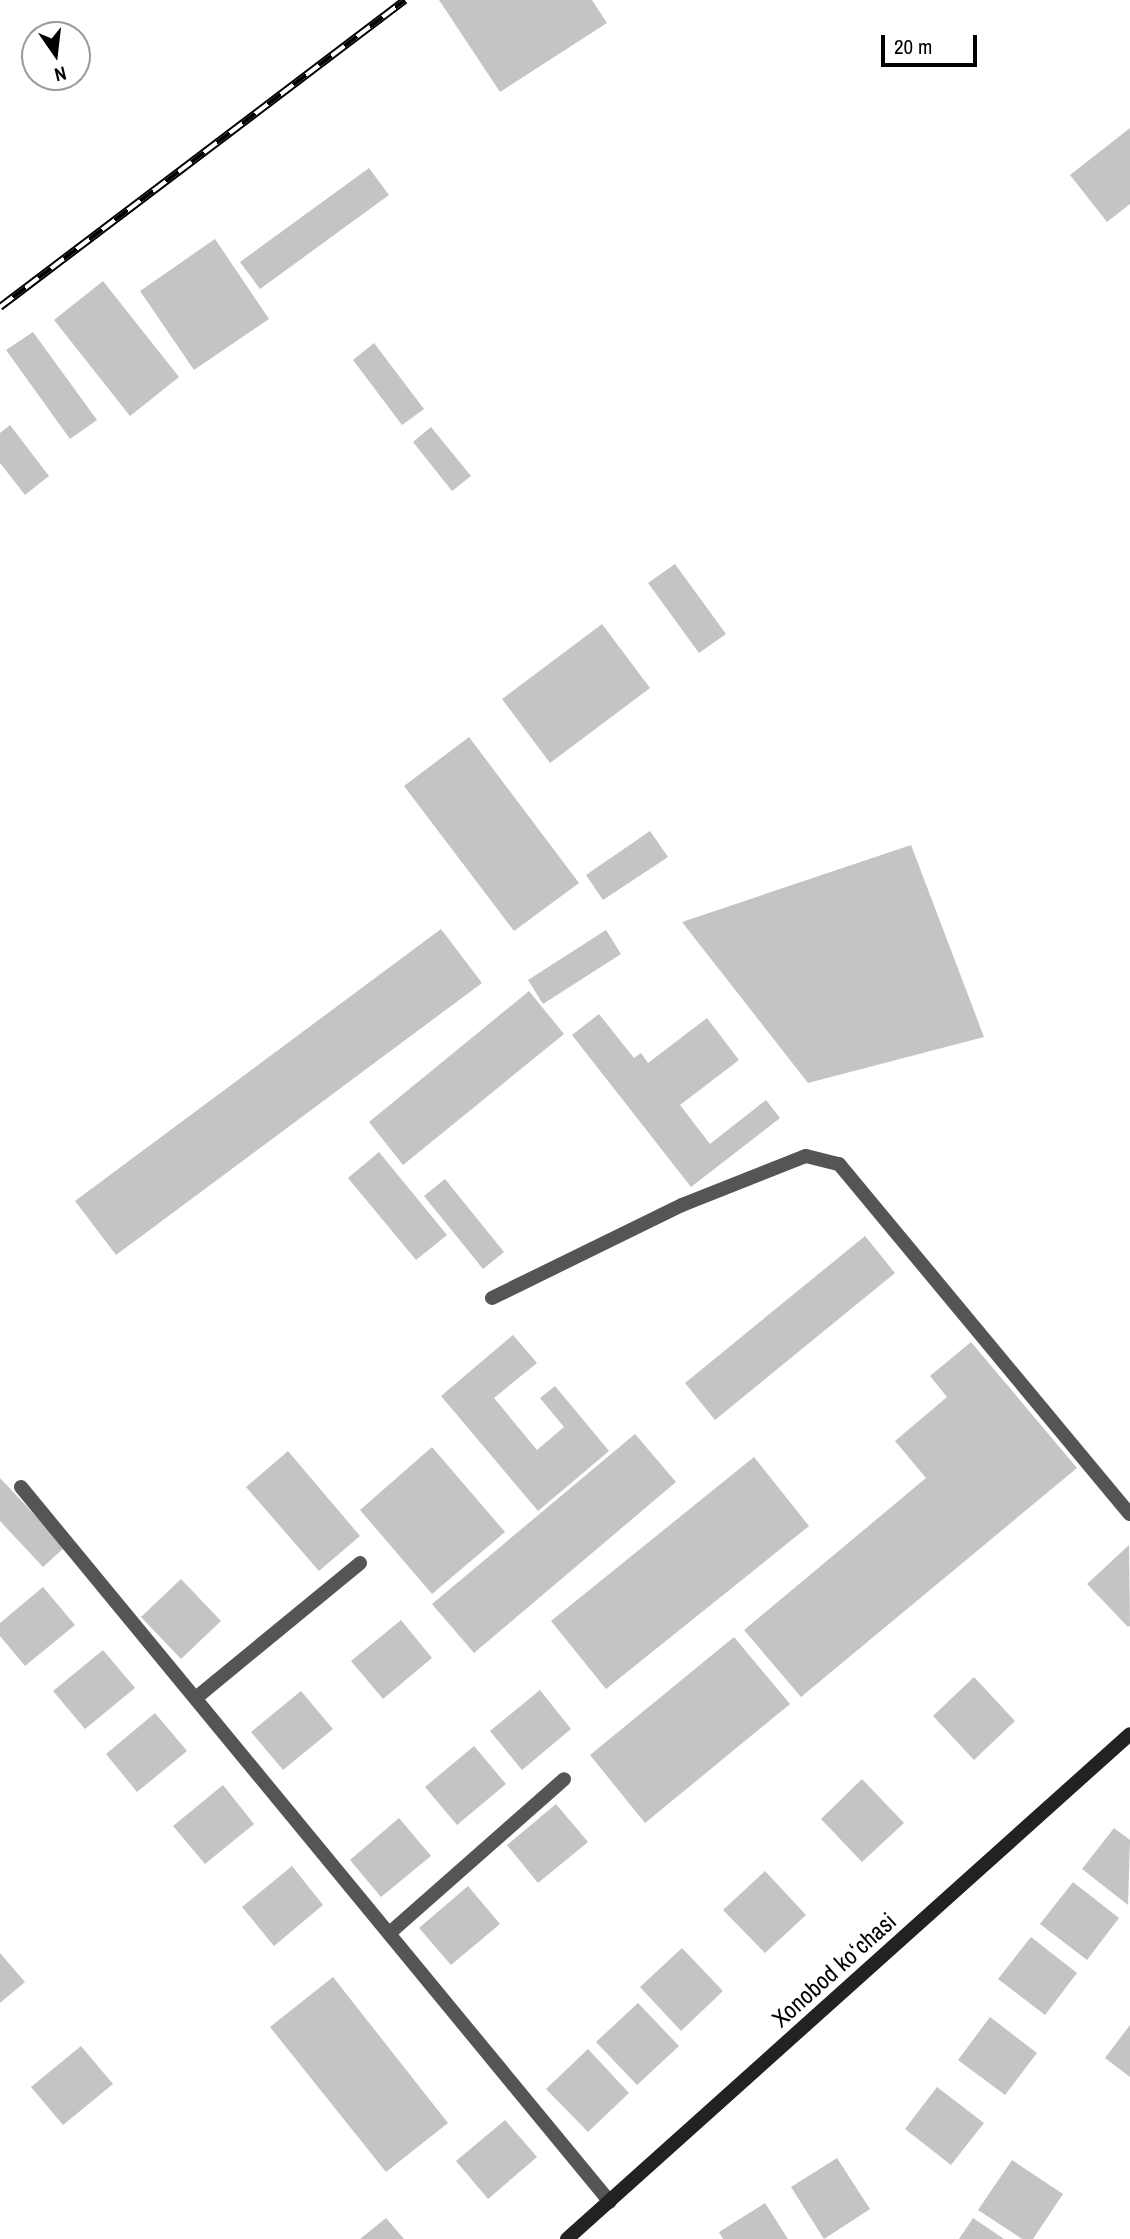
<!DOCTYPE html>
<meta charset="utf-8">
<style>
body{margin:0}
#map{position:relative;width:1130px;height:2239px;overflow:hidden;background:#fff;font-family:"Archivo Narrow",sans-serif}
div>[style]{position:absolute}
[style*='--x']{left:calc(var(--x)*1px);top:calc(var(--y)*1px);width:calc(var(--w)*1px);rotate:calc(var(--a)*1deg)}
.building>*{inset:0;background:#c4c4c4}
.minor>*{height:14px;margin:-7px;padding:0 7px;transform-origin:7px;border-radius:7px;background:#555}
.secondary>*{height:14px;margin:-7px;padding:0 7px;transform-origin:7px;border-radius:7px;background:#222}
.rail>*{height:8px;margin-top:-4px;transform-origin:0;background:repeating-linear-gradient(90deg,#fff 0 16px,#000 0 32px);box-sizing:border-box;border-block:2px solid #000}
span{translate:-50% -50%;white-space:nowrap;text-align:center;line-height:1.15;-webkit-text-stroke:7px #fff;paint-order:stroke}
.street-label{font-size:24px;color:#000}
.north{position:absolute;left:21px;top:21px;width:70px;height:70px;box-sizing:border-box;background:#fff;border:2px solid #999;border-radius:50%;rotate:166deg;font-size:19px;font-weight:700;line-height:28px;text-align:center;color:#000}
.north::after{content:'';display:block;margin:auto;width:24px;height:32px;background:#000;clip-path:polygon(50% 0,100% 100%,50% 72%,0 100%)}
.scale{position:absolute;left:881px;top:35px;width:96px;height:32px;box-sizing:border-box;border:4px solid #000;border-top:0;padding-left:9px;font-size:21px;line-height:24px;white-space:nowrap;color:#000;-webkit-text-stroke:5px #fff;paint-order:stroke}
</style>
<div id="map">
<div class="building">
<div style="clip-path:polygon(439px 0,592px 0,607px 23px,500px 92px)"></div>
<div style="clip-path:polygon(1130px 128px,1130px 204px,1107px 222px,1070px 175px)"></div>
<div style="clip-path:polygon(369px 168px,389px 195px,260px 289px,240px 262px)"></div>
<div style="clip-path:polygon(215px 239px,269px 319px,194px 370px,140px 291px)"></div>
<div style="clip-path:polygon(103px 281px,179px 377px,130px 416px,54px 320px)"></div>
<div style="clip-path:polygon(33px 332px,97px 420px,70px 439px,6px 350px)"></div>
<div style="clip-path:polygon(374px 343px,424px 409px,402px 425px,353px 360px)"></div>
<div style="clip-path:polygon(10px 425px,49px 476px,25px 495px,0 463px,0 433px)"></div>
<div style="clip-path:polygon(431px 427px,471px 476px,452px 491px,413px 442px)"></div>
<div style="clip-path:polygon(675px 564px,726px 634px,699px 653px,648px 583px)"></div>
<div style="clip-path:polygon(602px 624px,650px 688px,550px 763px,502px 699px)"></div>
<div style="clip-path:polygon(469px 737px,579px 883px,514px 931px,404px 786px)"></div>
<div style="clip-path:polygon(650px 831px,668px 857px,603px 900px,586px 875px)"></div>
<div style="clip-path:polygon(911px 845px,984px 1037px,808px 1083px,682px 922px)"></div>
<div style="clip-path:polygon(441px 929px,482px 983px,116px 1255px,75px 1201px)"></div>
<div style="clip-path:polygon(606px 930px,621px 954px,543px 1004px,528px 980px)"></div>
<div style="clip-path:polygon(529px 991px,564px 1034px,403px 1165px,369px 1122px)"></div>
<div style="clip-path:polygon(599px 1014px,634px 1058px,641px 1053px,648px 1063px,707px 1018px,739px 1060px,680px 1105px,710px 1144px,766px 1100px,780px 1118px,691px 1187px,572px 1035px)"></div>
<div style="clip-path:polygon(379px 1152px,447px 1235px,416px 1260px,348px 1178px)"></div>
<div style="clip-path:polygon(445px 1179px,504px 1252px,483px 1269px,424px 1196px)"></div>
<div style="clip-path:polygon(865px 1236px,895px 1273px,715px 1420px,685px 1383px)"></div>
<div style="clip-path:polygon(513px 1335px,537px 1363px,494px 1398px,537px 1450px,564px 1427px,540px 1398px,555px 1386px,609px 1451px,538px 1511px,441px 1396px)"></div>
<div style="clip-path:polygon(971px 1342px,1077px 1468px,801px 1697px,744px 1630px,926px 1478px,895px 1441px,947px 1397px,930px 1376px)"></div>
<div style="clip-path:polygon(635px 1434px,676px 1482px,474px 1653px,432px 1604px)"></div>
<div style="clip-path:polygon(432px 1447px,505px 1532px,432px 1594px,360px 1510px)"></div>
<div style="clip-path:polygon(288px 1451px,360px 1536px,319px 1571px,246px 1487px)"></div>
<div style="clip-path:polygon(754px 1457px,809px 1526px,606px 1689px,551px 1621px)"></div>
<div style="clip-path:polygon(0 1478px,65px 1547px,43px 1567px,0 1521px)"></div>
<div style="clip-path:polygon(1129px 1545px,1130px 1626px,1128px 1627px,1087px 1584px)"></div>
<div style="clip-path:polygon(181px 1579px,221px 1621px,181px 1659px,141px 1617px)"></div>
<div style="clip-path:polygon(43px 1587px,75px 1625px,25px 1666px,0 1636px,0 1623px)"></div>
<div style="clip-path:polygon(401px 1620px,432px 1658px,383px 1699px,351px 1661px)"></div>
<div style="clip-path:polygon(734px 1637px,790px 1704px,645px 1823px,590px 1755px)"></div>
<div style="clip-path:polygon(103px 1650px,135px 1688px,85px 1729px,53px 1691px)"></div>
<div style="clip-path:polygon(974px 1677px,1015px 1721px,974px 1760px,933px 1716px)"></div>
<div style="clip-path:polygon(540px 1690px,571px 1729px,522px 1770px,490px 1731px)"></div>
<div style="clip-path:polygon(301px 1691px,333px 1729px,283px 1770px,251px 1732px)"></div>
<div style="clip-path:polygon(155px 1713px,187px 1751px,137px 1792px,106px 1754px)"></div>
<div style="clip-path:polygon(474px 1746px,506px 1784px,457px 1825px,425px 1787px)"></div>
<div style="clip-path:polygon(862px 1779px,904px 1823px,862px 1862px,821px 1819px)"></div>
<div style="clip-path:polygon(223px 1785px,254px 1824px,205px 1864px,173px 1826px)"></div>
<div style="clip-path:polygon(556px 1804px,588px 1842px,538px 1883px,507px 1845px)"></div>
<div style="clip-path:polygon(399px 1818px,431px 1856px,381px 1897px,350px 1860px)"></div>
<div style="clip-path:polygon(1114px 1828px,1130px 1840px,1128px 1905px,1082px 1869px)"></div>
<div style="clip-path:polygon(292px 1866px,323px 1905px,274px 1946px,242px 1907px)"></div>
<div style="clip-path:polygon(765px 1871px,806px 1915px,765px 1953px,723px 1910px)"></div>
<div style="clip-path:polygon(1073px 1882px,1119px 1918px,1087px 1960px,1040px 1924px)"></div>
<div style="clip-path:polygon(468px 1886px,500px 1924px,451px 1965px,419px 1928px)"></div>
<div style="clip-path:polygon(1031px 1937px,1077px 1973px,1045px 2015px,998px 1979px)"></div>
<div style="clip-path:polygon(682px 1948px,723px 1991px,681px 2031px,640px 1987px)"></div>
<div style="clip-path:polygon(0 1953px,25px 1982px,0 2003px)"></div>
<div style="clip-path:polygon(333px 1977px,448px 2123px,386px 2172px,270px 2027px)"></div>
<div style="clip-path:polygon(638px 2003px,679px 2046px,637px 2085px,596px 2042px)"></div>
<div style="clip-path:polygon(990px 2017px,1037px 2053px,1005px 2095px,958px 2060px)"></div>
<div style="clip-path:polygon(1130px 2025px,1130px 2077px,1105px 2058px)"></div>
<div style="clip-path:polygon(81px 2046px,113px 2084px,63px 2125px,31px 2087px)"></div>
<div style="clip-path:polygon(588px 2049px,629px 2093px,588px 2132px,546px 2089px)"></div>
<div style="clip-path:polygon(937px 2087px,984px 2123px,951px 2165px,905px 2129px)"></div>
<div style="clip-path:polygon(505px 2120px,537px 2157px,488px 2199px,456px 2161px)"></div>
<div style="clip-path:polygon(837px 2158px,870px 2209px,824px 2239px,791px 2187px)"></div>
<div style="clip-path:polygon(1012px 2160px,1063px 2194px,1033px 2239px,1022px 2239px,978px 2210px)"></div>
<div style="clip-path:polygon(765px 2203px,788px 2239px,723px 2239px,719px 2232px)"></div>
<div style="clip-path:polygon(386px 2218px,404px 2239px,360px 2239px)"></div>
<div style="clip-path:polygon(973px 2218px,1004px 2239px,959px 2239px)"></div>
</div>
<div class="minor">
<div style="--x:492;--y:1298;--w:212;--a:-26.1"></div>
<div style="--x:682;--y:1205;--w:133;--a:-21.6"></div>
<div style="--x:806;--y:1156;--w:34;--a:14"></div>
<div style="--x:839;--y:1164;--w:455;--a:50.3"></div>
<div style="--x:21;--y:1487;--w:926;--a:50.52"></div>
<div style="--x:197;--y:1697;--w:211;--a:-39.4"></div>
<div style="--x:393;--y:1930;--w:228;--a:-41.4"></div>
</div>
<div class="secondary">
<div style="--x:567;--y:2239;--w:756;--a:-41.89"></div>
</div>
<div class="rail">
<div style="--x:0;--y:307;--w:508;--a:-37.16"></div>
</div>
<div class="street-label">
<span style="left:834px;top:1970px;rotate:-42deg">Xonobod koʻchasi</span>
</div>
<div class="north">N</div>
<div class="scale">20 m</div>
</div>
